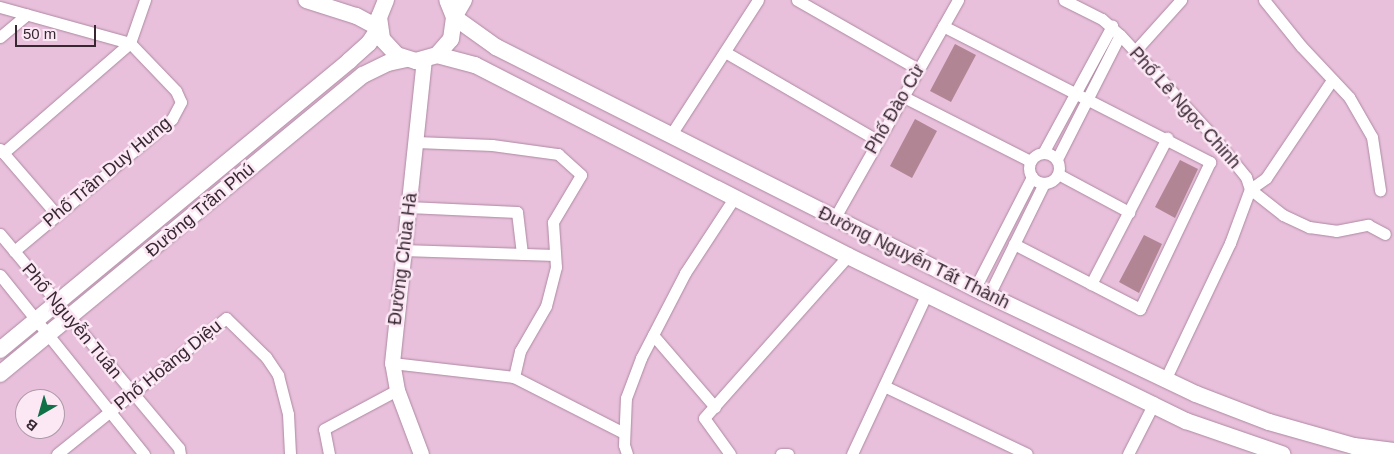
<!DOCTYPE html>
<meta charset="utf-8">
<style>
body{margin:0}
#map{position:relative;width:1394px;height:454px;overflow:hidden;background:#e8c0db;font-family:Arial,sans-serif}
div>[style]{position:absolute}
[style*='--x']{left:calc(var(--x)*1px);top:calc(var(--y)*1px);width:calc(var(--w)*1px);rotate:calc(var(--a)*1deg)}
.building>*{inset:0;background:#b18593}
.roads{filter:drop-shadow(0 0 1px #ae88a2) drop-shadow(0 0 1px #ae88a2)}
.minor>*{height:11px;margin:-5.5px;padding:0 5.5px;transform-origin:5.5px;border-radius:5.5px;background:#fff}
.minor>.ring{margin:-5.5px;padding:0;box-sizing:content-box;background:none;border:11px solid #fff;border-radius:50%}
.tertiary>*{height:15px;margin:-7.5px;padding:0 7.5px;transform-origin:7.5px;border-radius:7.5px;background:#fff}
.secondary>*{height:16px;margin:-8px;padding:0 8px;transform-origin:8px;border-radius:8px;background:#fff}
span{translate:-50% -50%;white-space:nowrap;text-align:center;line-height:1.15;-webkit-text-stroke:5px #fce7f5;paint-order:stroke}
.street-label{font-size:18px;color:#362731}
.north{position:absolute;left:15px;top:389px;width:50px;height:50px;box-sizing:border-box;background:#fce7f5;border:1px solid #ad9aa7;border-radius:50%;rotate:218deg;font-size:14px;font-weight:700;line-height:20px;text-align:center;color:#362731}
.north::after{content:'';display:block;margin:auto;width:18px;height:22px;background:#117046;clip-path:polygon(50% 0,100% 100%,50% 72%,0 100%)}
.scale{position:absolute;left:15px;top:25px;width:81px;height:22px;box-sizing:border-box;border:2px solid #362731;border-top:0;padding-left:6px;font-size:15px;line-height:18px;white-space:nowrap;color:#362731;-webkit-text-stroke:4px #fce7f5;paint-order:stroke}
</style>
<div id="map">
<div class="building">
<div style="clip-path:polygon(955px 44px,976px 55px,951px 102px,930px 91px)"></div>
<div style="clip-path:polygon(915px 119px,937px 131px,912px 178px,890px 166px)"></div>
<div style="clip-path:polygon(1180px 160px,1198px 169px,1175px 218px,1155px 207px)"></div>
<div style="clip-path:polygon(1144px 235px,1162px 244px,1139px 293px,1119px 282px)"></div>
</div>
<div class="roads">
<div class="minor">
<div style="--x:797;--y:0;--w:139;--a:29.7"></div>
<div style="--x:1064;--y:0;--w:42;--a:26.6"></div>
<div style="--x:1102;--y:19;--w:24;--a:42"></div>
<div style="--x:1120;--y:35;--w:136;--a:47.4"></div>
<div style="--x:1212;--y:135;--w:54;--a:51"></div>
<div style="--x:1246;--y:177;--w:13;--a:72"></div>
<div style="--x:1250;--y:189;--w:58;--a:110.3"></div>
<div style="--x:1230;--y:243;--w:152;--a:115.4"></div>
<div style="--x:1264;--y:0;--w:59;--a:51.2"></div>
<div style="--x:1301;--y:46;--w:70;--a:46.7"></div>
<div style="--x:1349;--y:97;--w:46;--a:60.1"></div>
<div style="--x:1372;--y:137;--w:54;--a:81.4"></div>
<div style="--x:0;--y:7;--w:135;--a:15.5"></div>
<div style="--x:130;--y:43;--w:66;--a:46.2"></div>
<div style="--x:176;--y:91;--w:12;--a:66"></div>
<div style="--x:181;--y:102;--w:19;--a:118"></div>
<div style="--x:172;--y:119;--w:206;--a:140.1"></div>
<div style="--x:943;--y:26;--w:300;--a:27"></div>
<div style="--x:1210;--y:162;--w:163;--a:115.5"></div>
<div style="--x:1140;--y:309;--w:142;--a:-152.7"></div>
<div style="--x:0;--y:37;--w:35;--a:-40"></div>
<div style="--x:1135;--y:51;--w:69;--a:-48"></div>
<div style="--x:725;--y:52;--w:176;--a:30.1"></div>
<div style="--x:1332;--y:80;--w:118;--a:124"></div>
<div style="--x:1266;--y:178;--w:19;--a:145"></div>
<div style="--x:1250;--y:189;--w:42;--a:38.2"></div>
<div style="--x:1283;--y:215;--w:29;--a:25"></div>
<div style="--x:1309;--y:227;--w:27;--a:8"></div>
<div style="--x:1336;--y:231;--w:33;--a:-11"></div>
<div style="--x:1368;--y:225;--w:19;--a:28"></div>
<div style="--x:902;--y:96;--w:144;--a:26.9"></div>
<div style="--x:670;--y:136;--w:162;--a:-57.1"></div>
<div style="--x:416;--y:142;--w:76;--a:2.3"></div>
<div style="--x:492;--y:145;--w:67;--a:7.8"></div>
<div style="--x:558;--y:154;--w:31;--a:42"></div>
<div style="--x:581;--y:175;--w:55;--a:120.8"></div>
<div style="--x:553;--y:222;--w:45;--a:86.2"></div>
<div style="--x:556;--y:267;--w:40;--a:104.4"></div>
<div style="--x:546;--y:306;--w:52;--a:120"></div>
<div style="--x:520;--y:351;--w:27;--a:103"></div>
<div style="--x:0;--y:149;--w:87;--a:49.2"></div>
<div class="ring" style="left:1029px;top:153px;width:19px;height:19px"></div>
<div style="--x:3;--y:153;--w:168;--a:-40.9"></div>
<div style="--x:130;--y:43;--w:46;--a:-70.8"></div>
<div style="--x:1043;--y:153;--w:145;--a:-61.5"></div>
<div style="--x:1057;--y:159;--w:139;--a:-63.1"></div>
<div style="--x:1058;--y:174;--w:81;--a:28.2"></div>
<div style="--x:408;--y:207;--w:109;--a:2.6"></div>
<div style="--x:517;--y:212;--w:42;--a:83.2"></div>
<div style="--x:834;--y:219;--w:252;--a:-60.5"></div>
<div style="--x:0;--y:234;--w:279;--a:50.1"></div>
<div style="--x:179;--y:448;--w:6;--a:81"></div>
<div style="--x:402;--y:250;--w:153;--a:1.9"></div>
<div style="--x:0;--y:275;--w:230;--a:51.2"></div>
<div style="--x:1091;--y:284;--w:165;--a:-62.5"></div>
<div style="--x:975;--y:288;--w:125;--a:-62.8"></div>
<div style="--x:989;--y:295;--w:125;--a:-63.8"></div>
<div style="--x:653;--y:335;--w:95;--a:49.3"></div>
<div style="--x:392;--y:363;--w:123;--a:6.5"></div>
<div style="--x:514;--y:377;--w:123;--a:27"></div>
<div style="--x:884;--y:386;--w:158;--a:25.4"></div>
<div style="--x:57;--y:454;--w:217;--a:-38.8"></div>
<div style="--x:226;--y:318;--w:56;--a:44.3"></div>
<div style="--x:266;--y:357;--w:22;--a:56"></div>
<div style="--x:278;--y:375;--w:40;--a:75.6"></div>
<div style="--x:288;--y:414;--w:40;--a:87.1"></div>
<div style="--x:329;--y:454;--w:25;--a:-101"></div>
<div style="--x:324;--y:429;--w:83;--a:-28.1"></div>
<div style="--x:627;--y:454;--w:9;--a:-108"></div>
<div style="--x:624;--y:445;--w:47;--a:-87.6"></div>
<div style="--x:626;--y:398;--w:43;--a:-69.4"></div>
<div style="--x:641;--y:358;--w:96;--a:-62.6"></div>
<div style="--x:685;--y:273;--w:90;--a:-56.8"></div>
<div style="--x:730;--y:454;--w:44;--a:-125.8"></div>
<div style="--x:704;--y:418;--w:217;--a:-48.4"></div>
<div style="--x:781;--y:454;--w:7;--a:0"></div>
<div style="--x:852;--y:454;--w:175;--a:-65"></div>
<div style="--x:1128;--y:454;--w:55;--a:-63"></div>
</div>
<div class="tertiary">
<div style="--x:421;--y:454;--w:68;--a:-110.6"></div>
<div style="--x:397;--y:390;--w:27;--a:-100"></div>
<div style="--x:392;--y:363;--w:305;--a:-84"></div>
</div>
<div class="secondary">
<div style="--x:386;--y:0;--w:18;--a:112"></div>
<div style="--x:379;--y:17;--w:22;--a:82"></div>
<div style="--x:382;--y:39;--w:22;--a:47"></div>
<div style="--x:397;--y:55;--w:20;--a:18"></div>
<div style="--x:416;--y:61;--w:22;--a:-16"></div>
<div style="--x:437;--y:55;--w:21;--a:-49"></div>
<div style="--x:451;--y:39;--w:22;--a:-82"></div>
<div style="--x:454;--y:17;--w:18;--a:-112"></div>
<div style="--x:464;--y:0;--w:20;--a:120"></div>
<div style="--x:454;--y:17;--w:52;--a:35.5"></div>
<div style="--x:496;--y:47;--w:544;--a:26.75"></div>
<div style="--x:982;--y:292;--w:237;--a:25.5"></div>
<div style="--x:1196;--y:394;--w:78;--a:21"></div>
<div style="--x:1269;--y:422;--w:88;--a:15.8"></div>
<div style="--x:1354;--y:446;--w:40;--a:7.1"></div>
<div style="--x:437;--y:55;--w:39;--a:15"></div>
<div style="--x:475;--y:65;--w:419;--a:27.1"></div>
<div style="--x:848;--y:256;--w:339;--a:26"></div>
<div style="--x:1153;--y:405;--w:37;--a:26"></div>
<div style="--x:1186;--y:421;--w:102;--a:19"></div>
<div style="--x:0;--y:350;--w:453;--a:-39.6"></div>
<div style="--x:349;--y:61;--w:27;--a:-42"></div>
<div style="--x:369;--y:43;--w:18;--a:-56"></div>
<div style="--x:379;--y:28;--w:26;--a:-152"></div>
<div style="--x:356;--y:16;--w:52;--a:-162.3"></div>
<div style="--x:0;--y:374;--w:470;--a:-39.5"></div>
<div style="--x:363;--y:75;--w:28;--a:-26"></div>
<div style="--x:388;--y:63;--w:19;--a:-12"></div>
</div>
</div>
<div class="street-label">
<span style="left:1185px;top:108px;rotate:48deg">Phố Lê Ngọc Chinh</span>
<span style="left:895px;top:109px;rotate:-60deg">Phố Đào Cừ</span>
<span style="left:107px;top:172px;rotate:-40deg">Phố Trần Duy Hưng</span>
<span style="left:200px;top:210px;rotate:-40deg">Đường Trần Phú</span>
<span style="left:914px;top:258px;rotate:26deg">Đường Nguyễn Tất Thành</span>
<span style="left:403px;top:259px;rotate:-83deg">Đường Chùa Hà</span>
<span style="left:72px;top:321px;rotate:50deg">Phố Nguyễn Tuân</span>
<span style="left:168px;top:365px;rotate:-39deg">Phố Hoàng Diệu</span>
</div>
<div class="north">B</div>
<div class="scale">50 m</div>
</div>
